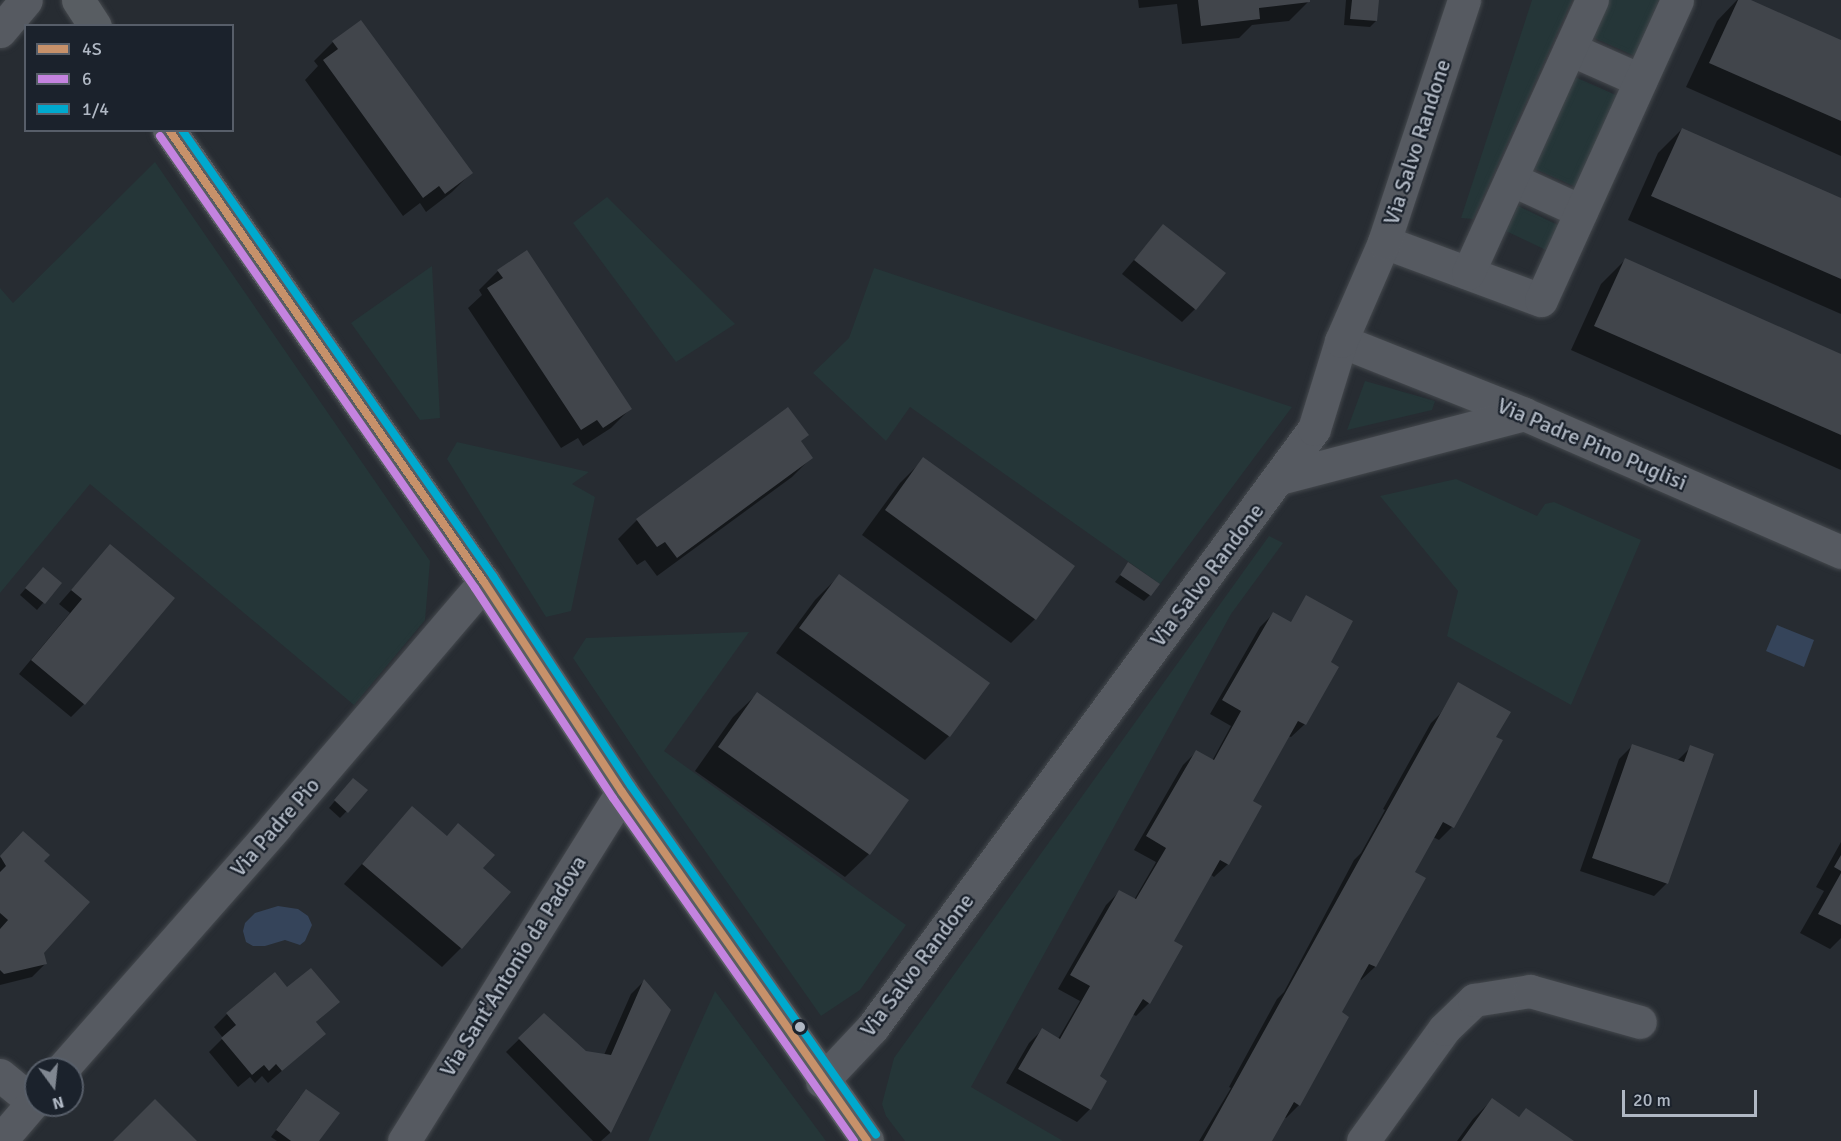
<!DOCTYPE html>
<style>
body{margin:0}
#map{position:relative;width:1841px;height:1141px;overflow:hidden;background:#272c32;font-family:Signika,sans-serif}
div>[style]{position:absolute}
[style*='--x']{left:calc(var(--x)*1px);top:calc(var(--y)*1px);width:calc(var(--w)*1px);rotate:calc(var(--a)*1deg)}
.green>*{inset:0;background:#253638}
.water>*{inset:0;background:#35445a}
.shadow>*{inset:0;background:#0007}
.building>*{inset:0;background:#41454b}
.roads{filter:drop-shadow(0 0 2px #44484d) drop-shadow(0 0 2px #44484d)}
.minor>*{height:33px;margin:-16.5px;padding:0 16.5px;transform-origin:16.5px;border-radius:16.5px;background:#565a61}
.major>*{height:33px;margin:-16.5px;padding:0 16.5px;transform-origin:16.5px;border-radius:16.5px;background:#585d62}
.bus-1>*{height:8px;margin:-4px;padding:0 4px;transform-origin:4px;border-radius:4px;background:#c7916a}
.bus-2>*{height:8px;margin:-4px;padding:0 4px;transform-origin:4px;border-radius:4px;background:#c483df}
.bus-3>*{height:8px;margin:-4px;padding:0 4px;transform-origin:4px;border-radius:4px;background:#00a9ce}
.dots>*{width:16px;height:16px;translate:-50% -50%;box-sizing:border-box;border:3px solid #1b222c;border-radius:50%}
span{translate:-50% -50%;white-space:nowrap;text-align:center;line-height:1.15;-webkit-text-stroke:4.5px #1b222c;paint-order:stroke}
.street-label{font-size:22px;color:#b0b8c4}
.legend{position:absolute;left:24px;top:24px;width:210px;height:108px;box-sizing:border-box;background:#1b222c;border:2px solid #575e69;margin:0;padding:8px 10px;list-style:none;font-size:18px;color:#b0b8c4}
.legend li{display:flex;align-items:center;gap:12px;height:30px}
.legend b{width:30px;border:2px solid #575e69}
.north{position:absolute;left:24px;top:1057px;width:60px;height:60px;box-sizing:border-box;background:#1b222c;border:2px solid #575e69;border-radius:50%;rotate:165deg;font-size:16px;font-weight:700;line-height:24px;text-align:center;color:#b0b8c4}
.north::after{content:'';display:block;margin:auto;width:21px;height:27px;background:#808791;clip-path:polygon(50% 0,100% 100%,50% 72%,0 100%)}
.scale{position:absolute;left:1622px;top:1090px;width:135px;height:27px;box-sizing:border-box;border:3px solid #b0b8c4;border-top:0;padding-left:8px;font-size:18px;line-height:21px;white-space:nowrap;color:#b0b8c4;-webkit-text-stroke:4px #1b222c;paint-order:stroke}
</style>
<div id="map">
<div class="green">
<div style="clip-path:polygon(1532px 0,1572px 0,1473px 219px,1461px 218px)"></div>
<div style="clip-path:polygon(1608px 0,1659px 0,1635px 56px,1592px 37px)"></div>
<div style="clip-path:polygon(1575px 77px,1618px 96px,1576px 187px,1533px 168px)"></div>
<div style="clip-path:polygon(155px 162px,430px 561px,425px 620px,354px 705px,90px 484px,0 593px,0 288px,13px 303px)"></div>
<div style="clip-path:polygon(607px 197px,735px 324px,676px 362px,573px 223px)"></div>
<div style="clip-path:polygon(1518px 206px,1560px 226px,1548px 251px,1506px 231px)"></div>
<div style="clip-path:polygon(432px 266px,440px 418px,420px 420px,351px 323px)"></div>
<div style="clip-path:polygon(874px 268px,1292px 407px,1160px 584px,910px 407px,886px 441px,813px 373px,849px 338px)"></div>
<div style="clip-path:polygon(1365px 381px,1435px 401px,1432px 410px,1347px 430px)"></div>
<div style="clip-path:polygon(457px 442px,589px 472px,572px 484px,595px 497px,571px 611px,546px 617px,447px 459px)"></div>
<div style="clip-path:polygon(1456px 479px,1537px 516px,1545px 504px,1554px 502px,1641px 540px,1571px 705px,1447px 636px,1458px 591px,1380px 496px)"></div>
<div style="clip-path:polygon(1269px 536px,1283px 543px,1231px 614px,971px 1087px,1063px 1141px,905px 1141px,886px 1116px,882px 1104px,894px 1058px)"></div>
<div style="clip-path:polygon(749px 632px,664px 751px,906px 925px,860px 990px,821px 1016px,649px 771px,573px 658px,586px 638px)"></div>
<div style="clip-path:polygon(715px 991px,826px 1141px,648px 1141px)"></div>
</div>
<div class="water">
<div style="clip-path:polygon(1777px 625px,1814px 640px,1804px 667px,1766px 651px)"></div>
<div style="clip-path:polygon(278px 906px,298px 909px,308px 916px,312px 925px,305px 941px,300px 945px,285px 940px,265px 946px,253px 946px,246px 942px,243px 931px,245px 923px,255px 913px)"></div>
</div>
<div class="shadow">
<div style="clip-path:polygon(1138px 0,1308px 0,1308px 2px,1289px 21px,1252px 25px,1239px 38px,1182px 44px,1177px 4px,1139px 8px)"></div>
<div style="clip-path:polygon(1346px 0,1377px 0,1376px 21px,1370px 27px,1344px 25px)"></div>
<div style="clip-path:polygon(1737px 0,1747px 0,1841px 41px,1841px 156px,1686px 87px,1717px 21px)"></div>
<div style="clip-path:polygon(333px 42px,471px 173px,452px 192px,426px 212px,420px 203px,403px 216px,305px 80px,318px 66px,314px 61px)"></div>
<div style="clip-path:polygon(1682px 129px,1841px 200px,1841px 314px,1628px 220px,1658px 153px)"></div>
<div style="clip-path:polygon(1163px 226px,1195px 309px,1182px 322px,1122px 274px)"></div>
<div style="clip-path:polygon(527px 252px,630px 409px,611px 428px,583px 446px,578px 438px,561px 448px,468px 308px,482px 295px,479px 290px,498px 271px)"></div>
<div style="clip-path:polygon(1625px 260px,1841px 356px,1841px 470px,1571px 350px,1601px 284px)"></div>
<div style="clip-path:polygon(800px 442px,811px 458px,792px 477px,657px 576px,645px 560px,637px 565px,618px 539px,637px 520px)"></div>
<div style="clip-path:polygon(924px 459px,1035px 619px,1011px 643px,862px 535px,900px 483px)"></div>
<div style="clip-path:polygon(110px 546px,84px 704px,71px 717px,19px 674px,70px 613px,59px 604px)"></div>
<div style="clip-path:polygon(1129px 564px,1150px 595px,1144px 601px,1115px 582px)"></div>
<div style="clip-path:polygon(37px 575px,60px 583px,37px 610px,20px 595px)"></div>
<div style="clip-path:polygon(839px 576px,949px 736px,925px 760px,776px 653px,815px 600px)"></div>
<div style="clip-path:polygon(1307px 597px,1329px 662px,1305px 724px,1291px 737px,1288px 736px,1251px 802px,1228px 864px,1214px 877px,1210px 874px,1172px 942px,1149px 1003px,1136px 1016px,1132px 1014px,1098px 1076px,1090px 1109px,1077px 1122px,1006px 1083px,1029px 1043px,1042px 1030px,1058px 1039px,1080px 1001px,1058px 989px,1106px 905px,1119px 892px,1134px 900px,1156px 862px,1134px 850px,1183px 765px,1196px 752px,1212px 761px,1231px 726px,1210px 714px,1260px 627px,1273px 614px,1289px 629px)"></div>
<div style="clip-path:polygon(1458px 684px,1495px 737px,1501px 741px,1452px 827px,1439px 840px,1433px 837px,1413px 872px,1424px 878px,1375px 967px,1361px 980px,1359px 978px,1340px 1011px,1299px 1105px,1286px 1118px,1284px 1117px,1271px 1141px,1199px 1141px,1231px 1088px,1229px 1087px,1277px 999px,1284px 992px,1354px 860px,1361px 853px,1385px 810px,1383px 809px,1431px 723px,1440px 714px)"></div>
<div style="clip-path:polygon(757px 694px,869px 854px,845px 877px,695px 771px,733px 717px)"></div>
<div style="clip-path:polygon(1632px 746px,1677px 761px,1691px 747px,1667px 883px,1654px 896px,1580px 871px,1619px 759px)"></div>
<div style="clip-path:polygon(347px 786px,366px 791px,340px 818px,329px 808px)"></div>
<div style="clip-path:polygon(412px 808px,480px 868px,461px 948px,442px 967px,344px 884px)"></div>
<div style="clip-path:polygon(23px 833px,42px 861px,42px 952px,45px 964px,32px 977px,0 985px,0 858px)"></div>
<div style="clip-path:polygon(1841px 842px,1841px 938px,1830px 949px,1800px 933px,1824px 891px,1816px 887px)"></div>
<div style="clip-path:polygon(644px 981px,669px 1010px,610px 1133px,601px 1141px,593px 1141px,506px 1052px,544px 1015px,585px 1053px,604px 1055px,631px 994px)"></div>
<div style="clip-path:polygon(287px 989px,338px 1002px,315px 1023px,324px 1034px,268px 1083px,262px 1076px,255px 1083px,250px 1077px,238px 1087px,209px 1052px,223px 1038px,214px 1027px,227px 1014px)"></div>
<div style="clip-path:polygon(300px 1097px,318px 1141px,277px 1141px,271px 1137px)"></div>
<div style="clip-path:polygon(1492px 1100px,1518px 1118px,1526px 1110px,1572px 1141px,1457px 1141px,1473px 1119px)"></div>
</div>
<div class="building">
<div style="clip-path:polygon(1198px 0,1310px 0,1310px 2px,1259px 8px,1260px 19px,1201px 26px)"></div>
<div style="clip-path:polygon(1352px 0,1379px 0,1377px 21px,1350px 19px)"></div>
<div style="clip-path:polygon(1738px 0,1751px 0,1841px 40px,1841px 121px,1709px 63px)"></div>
<div style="clip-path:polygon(361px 20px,473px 173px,445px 194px,439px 186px,423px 198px,323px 60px,338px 49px,332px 41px)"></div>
<div style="clip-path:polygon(1682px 128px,1841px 198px,1841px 279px,1651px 196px)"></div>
<div style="clip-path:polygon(1163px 224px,1226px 273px,1196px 310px,1134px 260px)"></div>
<div style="clip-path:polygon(527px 250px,632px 409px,603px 428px,597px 420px,581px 430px,487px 288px,503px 278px,497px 270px)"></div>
<div style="clip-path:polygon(1625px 258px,1841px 354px,1841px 435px,1594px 326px)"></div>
<div style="clip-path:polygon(788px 407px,809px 435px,801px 441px,813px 458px,677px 558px,665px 542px,657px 547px,636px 519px)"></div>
<div style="clip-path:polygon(923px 457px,1075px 566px,1036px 620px,885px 510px)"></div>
<div style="clip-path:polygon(110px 544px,175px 598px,85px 705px,31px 660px,82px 599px,71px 590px)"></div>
<div style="clip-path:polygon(1128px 562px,1160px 584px,1151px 596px,1120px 575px)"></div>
<div style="clip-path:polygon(43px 567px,62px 583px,45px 604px,25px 588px)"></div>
<div style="clip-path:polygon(839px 574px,990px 683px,950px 737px,799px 628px)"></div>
<div style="clip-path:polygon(1306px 595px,1353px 621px,1331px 662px,1339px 667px,1306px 725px,1298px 721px,1253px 801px,1262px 806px,1229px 865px,1220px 860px,1174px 941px,1183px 946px,1150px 1004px,1143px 999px,1135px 1012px,1100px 1076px,1107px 1081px,1091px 1110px,1018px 1069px,1042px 1028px,1060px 1039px,1090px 986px,1070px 975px,1119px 890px,1136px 899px,1166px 848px,1146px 836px,1196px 750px,1214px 760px,1241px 711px,1222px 700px,1273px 612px,1291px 622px)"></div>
<div style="clip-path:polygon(1458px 682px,1511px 712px,1496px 737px,1503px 740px,1454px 828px,1443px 822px,1415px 872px,1426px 878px,1376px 967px,1369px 964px,1342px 1012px,1349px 1017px,1300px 1106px,1294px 1102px,1272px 1141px,1203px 1141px)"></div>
<div style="clip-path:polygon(757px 692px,909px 800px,870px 855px,718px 747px)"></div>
<div style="clip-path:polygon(1632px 744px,1684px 762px,1690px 745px,1714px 754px,1668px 884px,1592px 858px)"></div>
<div style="clip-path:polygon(353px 778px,368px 790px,348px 813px,334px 800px)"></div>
<div style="clip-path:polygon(412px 806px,447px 836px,458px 823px,495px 855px,483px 868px,511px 892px,462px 949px,362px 864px)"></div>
<div style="clip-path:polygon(23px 831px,50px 855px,44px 861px,90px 902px,44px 953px,47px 964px,4px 974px,0 970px,0 929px,8px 920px,0 913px,0 872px,6px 866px,0 856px)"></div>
<div style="clip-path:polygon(1841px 855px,1841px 871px,1834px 867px)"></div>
<div style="clip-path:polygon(1841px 873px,1841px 925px,1818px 914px)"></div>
<div style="clip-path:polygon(311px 968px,340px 1002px,316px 1022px,326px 1034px,282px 1071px,276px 1064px,269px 1071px,264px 1065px,252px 1075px,221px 1038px,236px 1025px,226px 1013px,275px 972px,287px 987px)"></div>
<div style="clip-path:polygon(644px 979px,671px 1010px,611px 1133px,518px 1038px,544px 1013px,586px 1051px,611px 1055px)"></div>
<div style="clip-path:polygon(306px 1089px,340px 1113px,319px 1141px,291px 1141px,276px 1130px)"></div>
<div style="clip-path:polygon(1492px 1098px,1519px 1117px,1526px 1108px,1574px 1141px,1461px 1141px)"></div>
<div style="clip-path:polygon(155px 1099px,197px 1141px,113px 1141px)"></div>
</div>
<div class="roads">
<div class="minor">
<div style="--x:0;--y:31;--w:40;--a:-50"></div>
<div style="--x:1570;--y:49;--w:77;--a:23.9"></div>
<div style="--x:1511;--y:179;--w:77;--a:24.6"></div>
<div style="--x:1384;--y:242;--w:167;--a:20.3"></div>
<div style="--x:1541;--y:300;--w:329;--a:-65.6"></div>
<div style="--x:1468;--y:273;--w:300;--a:-65.6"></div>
<div style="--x:1341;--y:341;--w:197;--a:21.7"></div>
<div style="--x:1524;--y:414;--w:346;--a:23.5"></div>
<div style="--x:1279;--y:478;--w:253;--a:-14.6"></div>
<div style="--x:62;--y:1069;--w:322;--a:-48.6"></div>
<div style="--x:275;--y:827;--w:322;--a:-49.5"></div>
<div style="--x:0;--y:1075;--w:43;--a:39.3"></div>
<div style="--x:822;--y:1081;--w:73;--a:-46.7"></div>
<div style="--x:872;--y:1028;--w:744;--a:-53.58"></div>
<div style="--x:1314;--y:429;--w:92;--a:-72.9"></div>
<div style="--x:1341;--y:341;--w:108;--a:-66.5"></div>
<div style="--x:1384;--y:242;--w:255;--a:-71.7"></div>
<div style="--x:0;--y:1141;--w:55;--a:-49.4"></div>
<div style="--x:404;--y:1141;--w:411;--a:-58"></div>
<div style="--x:1363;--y:1141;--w:138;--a:-54.1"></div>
<div style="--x:1444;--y:1029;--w:42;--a:-44"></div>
<div style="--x:1474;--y:1000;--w:57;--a:-9.1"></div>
<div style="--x:1530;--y:991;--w:114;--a:15.7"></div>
</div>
<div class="major">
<div style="--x:78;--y:0;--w:31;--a:57"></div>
<div style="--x:169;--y:130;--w:551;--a:55.13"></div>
<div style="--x:484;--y:582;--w:251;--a:56.7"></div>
<div style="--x:622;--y:792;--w:426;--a:54.9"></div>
</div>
</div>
<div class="bus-1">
<div style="--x:169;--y:130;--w:551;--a:55.13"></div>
<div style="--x:484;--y:582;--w:251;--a:56.7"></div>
<div style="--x:622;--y:792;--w:426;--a:54.9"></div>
</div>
<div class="bus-2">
<div style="--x:160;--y:136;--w:551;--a:55.13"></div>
<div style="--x:475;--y:588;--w:251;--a:56.7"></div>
<div style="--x:613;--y:798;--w:419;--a:54.9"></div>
</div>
<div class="bus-3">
<div style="--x:182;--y:130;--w:544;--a:55.11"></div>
<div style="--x:493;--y:576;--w:251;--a:56.7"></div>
<div style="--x:631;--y:786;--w:426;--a:54.9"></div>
</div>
<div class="dots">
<div style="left:800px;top:1027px;background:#b0b8c4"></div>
</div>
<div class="street-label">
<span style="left:1417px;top:142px;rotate:-72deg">Via Salvo Randone</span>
<span style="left:1592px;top:444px;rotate:23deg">Via Padre Pino Puglisi</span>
<span style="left:1207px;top:575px;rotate:-53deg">Via Salvo Randone</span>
<span style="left:275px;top:827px;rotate:-49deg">Via Padre Pio</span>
<span style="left:917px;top:965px;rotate:-53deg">Via Salvo Randone</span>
<span style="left:513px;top:966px;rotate:-58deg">Via Sant'Antonio da Padova</span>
</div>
<ul class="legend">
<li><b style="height:8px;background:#c7916a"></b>4S</li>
<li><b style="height:8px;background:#c483df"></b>6</li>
<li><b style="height:8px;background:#00a9ce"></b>1/4</li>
</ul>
<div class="north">N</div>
<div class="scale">20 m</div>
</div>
